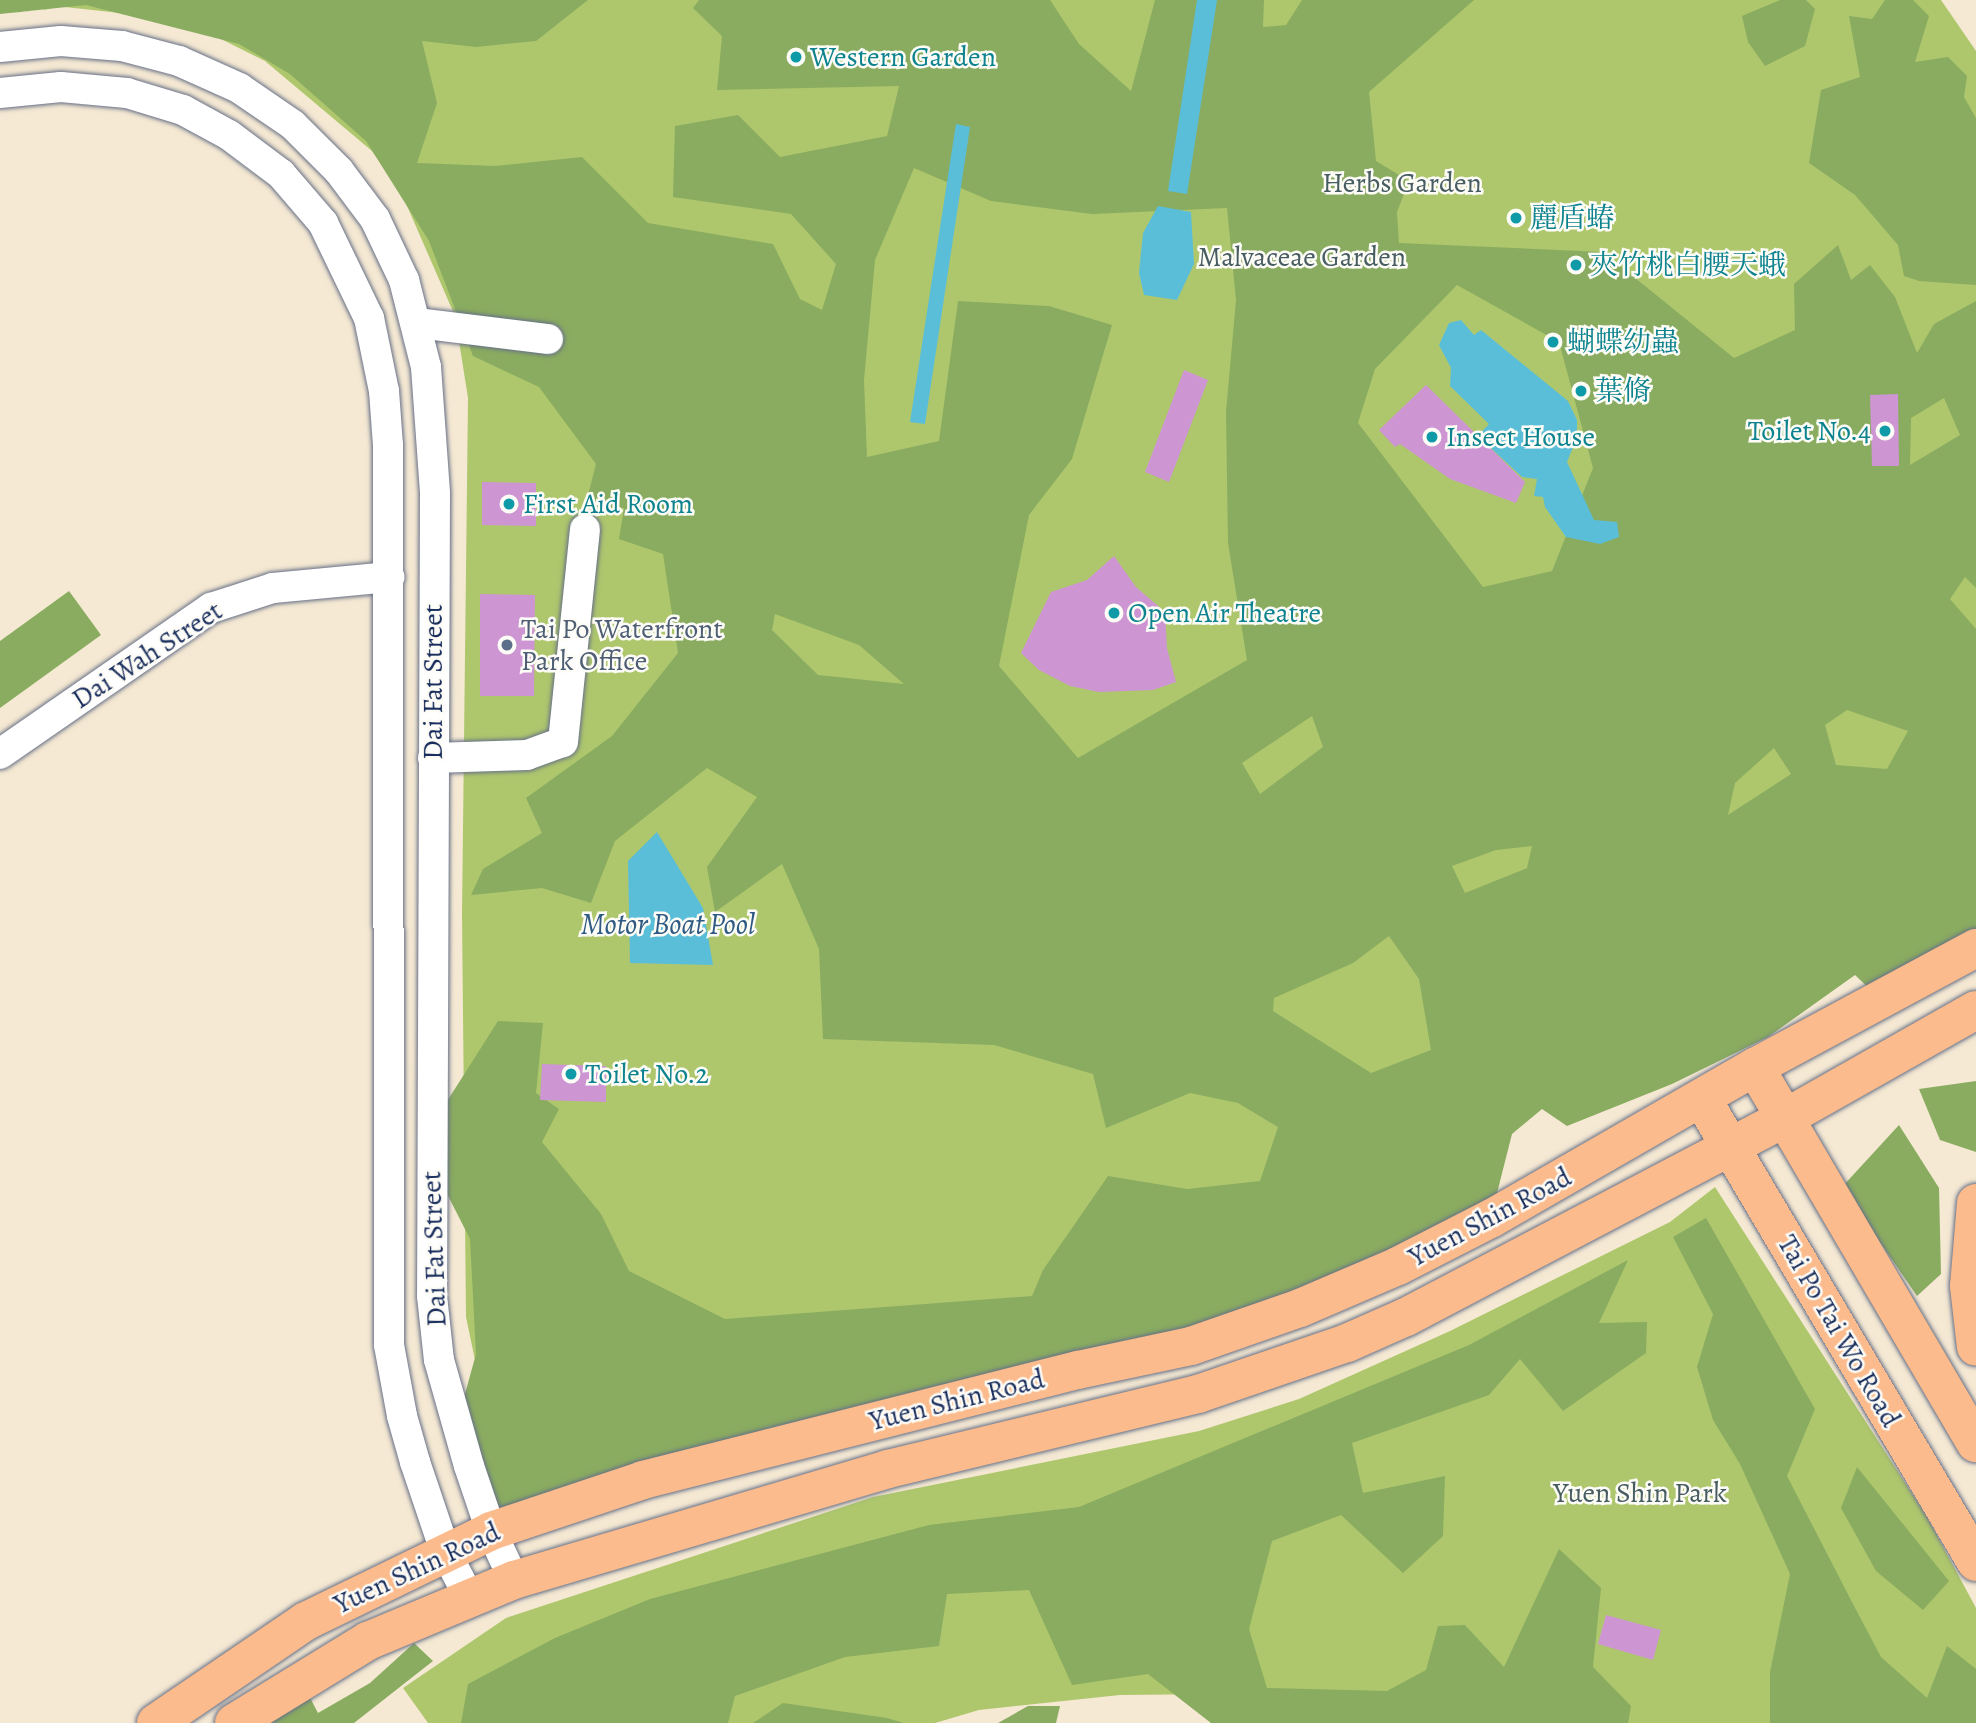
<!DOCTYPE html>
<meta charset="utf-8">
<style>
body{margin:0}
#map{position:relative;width:1976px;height:1723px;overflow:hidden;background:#f5e9d3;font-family:Alegreya,"Noto Serif TC",serif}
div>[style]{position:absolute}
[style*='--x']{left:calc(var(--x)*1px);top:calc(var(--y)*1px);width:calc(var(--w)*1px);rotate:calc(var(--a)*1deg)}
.green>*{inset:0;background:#aec76d}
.forest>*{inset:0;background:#8aac60}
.water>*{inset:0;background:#5bbed9}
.building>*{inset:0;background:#cd96d3}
.roads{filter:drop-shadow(0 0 2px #677087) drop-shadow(0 0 2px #677087)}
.minor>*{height:30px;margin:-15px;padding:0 15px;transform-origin:15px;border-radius:15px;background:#fff}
.major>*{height:38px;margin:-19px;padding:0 19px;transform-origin:19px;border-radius:19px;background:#fbbb8c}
.highway>*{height:38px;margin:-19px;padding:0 19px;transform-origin:19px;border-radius:19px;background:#fbbb8c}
.dots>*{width:19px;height:19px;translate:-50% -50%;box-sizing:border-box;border:4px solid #fdfcf7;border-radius:50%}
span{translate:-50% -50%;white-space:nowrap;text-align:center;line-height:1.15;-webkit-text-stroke:5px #fdfcf7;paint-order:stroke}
.culture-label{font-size:28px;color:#0d838f}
.left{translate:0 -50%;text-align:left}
.right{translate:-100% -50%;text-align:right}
.park-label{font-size:28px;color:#475d62}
.service-label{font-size:28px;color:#4e5e75}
.street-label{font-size:28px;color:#1b2f5e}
.water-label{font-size:30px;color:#2e5a83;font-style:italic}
</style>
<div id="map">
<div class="green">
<div style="clip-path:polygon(0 0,1941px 0,1976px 51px,1976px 796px,1193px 1270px,484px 1403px,466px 1317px,462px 914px,468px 398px,455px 316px,401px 192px,372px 151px,265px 61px,207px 32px,148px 16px)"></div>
<div style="clip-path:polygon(1715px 1187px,1927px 1517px,1976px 1608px,1976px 1723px,1497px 1723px,1225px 1694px,1120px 1695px,979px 1710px,935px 1723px,428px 1723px,403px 1688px,506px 1618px,873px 1497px,1199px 1431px,1299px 1399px,1450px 1331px,1670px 1222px)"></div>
</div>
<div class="forest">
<div style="clip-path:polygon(evenodd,0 0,588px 0,536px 41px,476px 47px,422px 41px,437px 103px,417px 163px,495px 166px,582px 157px,648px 223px,773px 244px,800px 299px,822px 310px,836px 264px,791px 214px,673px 197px,675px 126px,738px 115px,780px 157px,887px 136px,899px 86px,717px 90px,722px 36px,693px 8px,699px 0,1050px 0,1079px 44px,1131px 91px,1155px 0,1264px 0,1263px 27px,1286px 25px,1302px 0,1474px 0,1369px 92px,1376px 161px,1409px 181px,1397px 212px,1399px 243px,1603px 252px,1734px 358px,1795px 330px,1794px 284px,1838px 245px,1851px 280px,1870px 265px,1895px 297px,1917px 353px,1934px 324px,1976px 301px,1976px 588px,1965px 577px,1950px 599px,1976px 629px,1976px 945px,1876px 995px,1855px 975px,1768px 1037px,1672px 1084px,1567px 1126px,1542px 1109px,1512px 1134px,1496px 1197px,1352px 1287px,498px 1531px,449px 1452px,476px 1354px,470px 1239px,441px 1182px,437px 1117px,498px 1021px,543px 1023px,536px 1093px,559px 1109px,542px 1142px,601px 1214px,629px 1271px,725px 1319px,1032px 1296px,1043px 1270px,1108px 1176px,1187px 1189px,1260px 1181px,1278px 1127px,1238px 1103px,1190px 1093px,1106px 1128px,1093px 1074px,994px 1045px,823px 1039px,819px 949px,782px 864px,715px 912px,707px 867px,757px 797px,707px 768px,615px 841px,591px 903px,542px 888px,471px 895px,483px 869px,542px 833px,526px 798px,612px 736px,678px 653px,663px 554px,619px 539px,624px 508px,585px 507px,596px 464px,539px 387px,473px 356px,429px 241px,366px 141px,290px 74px,239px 44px,86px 5px,0 14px,0 0,914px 168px,991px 201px,1092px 214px,1227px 208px,1236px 300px,1226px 412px,1228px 543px,1247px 660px,1078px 758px,999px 666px,1029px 515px,1072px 459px,1112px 325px,1049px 306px,958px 301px,939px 441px,867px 457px,864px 380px,875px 260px,914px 168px,0 0,1457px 285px,1559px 342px,1593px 468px,1552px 571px,1483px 587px,1358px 423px,1375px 369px,1457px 285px,0 0,1944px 398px,1960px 435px,1910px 465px,1911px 418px,1944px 398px,0 0,775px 614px,859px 645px,904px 684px,818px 675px,772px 630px,775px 614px,0 0,1847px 710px,1908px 731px,1887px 769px,1836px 765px,1825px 725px,1847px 710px,0 0,1312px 716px,1323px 747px,1260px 794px,1242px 763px,1312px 716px,0 0,1774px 748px,1791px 774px,1728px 815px,1735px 783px,1774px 748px,0 0,1532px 846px,1527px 868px,1465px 893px,1452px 866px,1496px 850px,1532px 846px,0 0,1389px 936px,1419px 979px,1431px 1050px,1371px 1073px,1273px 1011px,1274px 998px,1353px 963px,1389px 936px)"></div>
<div style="clip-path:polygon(1780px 0,1806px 0,1815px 9px,1805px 46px,1765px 66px,1748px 42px,1742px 16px)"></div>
<div style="clip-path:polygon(1885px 0,1913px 0,1929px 16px,1915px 62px,1948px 57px,1967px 76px,1964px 97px,1976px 118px,1976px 285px,1919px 281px,1904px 276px,1898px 245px,1855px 195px,1809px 163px,1821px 90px,1860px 77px,1849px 16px,1872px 19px)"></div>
<div style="clip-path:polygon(69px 591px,101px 635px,0 708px,0 641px)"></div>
<div style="clip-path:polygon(1976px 1081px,1976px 1152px,1940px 1140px,1919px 1089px)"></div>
<div style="clip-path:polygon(1899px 1125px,1939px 1188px,1941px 1274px,1917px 1296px,1842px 1187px)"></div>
<div style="clip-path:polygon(1706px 1218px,1815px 1409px,1787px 1476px,1853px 1604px,1881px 1657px,1927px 1698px,1947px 1646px,1976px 1669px,1976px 1723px,1770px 1723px,1770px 1672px,1790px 1574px,1740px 1464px,1713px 1420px,1697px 1367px,1713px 1314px,1673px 1237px)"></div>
<div style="clip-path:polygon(1628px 1260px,1599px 1323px,1647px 1322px,1646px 1353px,1563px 1411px,1520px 1359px,1489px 1395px,1352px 1443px,1363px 1493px,1445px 1476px,1443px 1536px,1403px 1573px,1341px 1515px,1272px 1541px,1249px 1629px,1267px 1688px,1387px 1691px,1426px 1670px,1438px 1626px,1465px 1625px,1504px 1667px,1559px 1549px,1601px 1588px,1593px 1667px,1631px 1706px,1628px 1723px,1211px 1723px,1148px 1674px,1072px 1685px,1029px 1590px,947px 1594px,939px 1646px,845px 1657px,735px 1696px,728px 1723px,461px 1723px,468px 1684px,555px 1638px,650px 1599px,929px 1525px,1079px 1507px,1469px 1345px)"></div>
<div style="clip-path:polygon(1857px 1467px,1949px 1581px,1923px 1610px,1876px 1571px,1841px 1508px)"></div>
<div style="clip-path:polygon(414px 1643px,433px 1661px,354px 1723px,219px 1723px,304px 1686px,318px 1713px,370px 1683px)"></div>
<div style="clip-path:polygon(783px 1703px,887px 1718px,904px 1723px,753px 1723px)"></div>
<div style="clip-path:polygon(1028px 1706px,1060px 1706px,1056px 1723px,998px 1723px)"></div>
</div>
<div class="water">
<div style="clip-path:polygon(1197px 0,1217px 0,1187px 194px,1168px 191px)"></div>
<div style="clip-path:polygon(956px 124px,970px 127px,925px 424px,910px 422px)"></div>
<div style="clip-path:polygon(1158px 206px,1191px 212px,1194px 264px,1177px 300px,1144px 295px,1139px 273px,1143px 233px)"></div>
<div style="clip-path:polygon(1461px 320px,1474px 335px,1481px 330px,1568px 401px,1577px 420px,1577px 437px,1567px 462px,1594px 520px,1617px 522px,1619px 537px,1600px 544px,1566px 537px,1545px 507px,1543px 497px,1534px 496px,1537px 479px,1522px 477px,1478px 436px,1489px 424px,1450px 386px,1451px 368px,1439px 345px,1449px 323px)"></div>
<div style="clip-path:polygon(657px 832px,703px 908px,713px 965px,630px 963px,628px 861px)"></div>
</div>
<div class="building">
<div style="clip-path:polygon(1184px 370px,1208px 380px,1169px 482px,1145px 472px)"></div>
<div style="clip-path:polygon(1426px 385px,1525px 482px,1516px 503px,1450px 479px,1400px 444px,1395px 447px,1379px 430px)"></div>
<div style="clip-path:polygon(1898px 394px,1899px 466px,1872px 466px,1870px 395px)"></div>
<div style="clip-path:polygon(482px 482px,536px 483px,536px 526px,482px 525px)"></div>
<div style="clip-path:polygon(1114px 556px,1136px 587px,1165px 612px,1167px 648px,1176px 682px,1153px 690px,1099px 692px,1070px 686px,1039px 670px,1021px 653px,1051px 592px,1087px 580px)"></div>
<div style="clip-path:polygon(480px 594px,535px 595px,534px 696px,480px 696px)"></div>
<div style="clip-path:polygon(542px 1064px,606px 1066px,606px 1102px,540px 1100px)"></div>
<div style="clip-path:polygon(1606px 1615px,1661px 1630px,1653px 1660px,1598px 1644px)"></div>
</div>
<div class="roads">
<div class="minor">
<div style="--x:0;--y:47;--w:61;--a:-5.6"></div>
<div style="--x:61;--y:41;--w:61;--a:4.7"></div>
<div style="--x:122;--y:46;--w:59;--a:14.7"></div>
<div style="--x:179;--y:61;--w:66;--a:24.2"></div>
<div style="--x:239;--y:88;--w:65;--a:34.4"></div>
<div style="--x:293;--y:125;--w:65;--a:45"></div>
<div style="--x:339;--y:171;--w:60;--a:53.1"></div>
<div style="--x:375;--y:219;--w:68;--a:64.6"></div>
<div style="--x:404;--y:280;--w:90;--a:75.8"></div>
<div style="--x:426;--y:367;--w:127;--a:85.9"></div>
<div style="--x:435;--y:494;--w:802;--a:90.21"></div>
<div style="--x:432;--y:1296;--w:64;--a:83.8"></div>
<div style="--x:439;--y:1360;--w:110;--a:74.2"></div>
<div style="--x:469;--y:1466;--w:69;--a:71.3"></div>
<div style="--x:491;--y:1531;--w:54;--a:64.9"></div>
<div style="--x:0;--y:93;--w:61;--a:-5.6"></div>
<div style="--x:61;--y:87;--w:66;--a:5.2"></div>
<div style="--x:127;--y:93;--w:59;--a:16.9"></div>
<div style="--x:183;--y:110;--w:52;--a:28.5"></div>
<div style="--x:229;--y:135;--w:65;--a:36.9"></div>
<div style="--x:281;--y:174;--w:65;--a:49.4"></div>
<div style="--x:323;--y:223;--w:106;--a:64.2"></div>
<div style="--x:369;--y:318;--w:75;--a:78.4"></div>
<div style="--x:384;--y:391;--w:54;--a:85.8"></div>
<div style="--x:388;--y:445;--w:900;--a:89.94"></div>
<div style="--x:389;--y:1345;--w:72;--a:79.6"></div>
<div style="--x:402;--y:1416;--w:48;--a:74.2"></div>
<div style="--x:415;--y:1462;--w:94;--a:71.4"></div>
<div style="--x:445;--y:1551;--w:52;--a:62.4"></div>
<div style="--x:417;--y:323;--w:132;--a:7"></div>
<div style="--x:0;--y:754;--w:257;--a:-34.7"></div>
<div style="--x:211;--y:608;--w:65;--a:-17.9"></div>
<div style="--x:273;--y:588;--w:117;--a:-5.4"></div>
<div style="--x:433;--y:758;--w:94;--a:-1.8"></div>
<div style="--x:527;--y:755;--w:38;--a:-20"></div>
<div style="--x:563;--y:742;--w:214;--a:-84.1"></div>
</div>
<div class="major">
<div style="--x:1702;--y:1099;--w:538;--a:59.38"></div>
<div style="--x:156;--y:1723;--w:181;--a:-34.2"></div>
<div style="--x:306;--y:1621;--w:206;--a:-25.9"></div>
<div style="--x:491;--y:1531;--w:160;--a:-18.5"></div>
<div style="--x:643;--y:1480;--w:449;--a:-14.2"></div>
<div style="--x:1078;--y:1370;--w:116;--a:-12"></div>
<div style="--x:1191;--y:1346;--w:115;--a:-19.2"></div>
<div style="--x:1300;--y:1308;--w:107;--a:-23.2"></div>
<div style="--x:1398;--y:1266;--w:106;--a:-27.1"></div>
<div style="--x:1492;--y:1218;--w:303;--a:-29.9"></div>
<div style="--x:1755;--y:1067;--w:436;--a:59.6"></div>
<div style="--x:234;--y:1723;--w:157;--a:-31.5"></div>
<div style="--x:368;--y:1641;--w:158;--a:-22.7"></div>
<div style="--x:514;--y:1580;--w:390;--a:-16.5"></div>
<div style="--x:888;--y:1469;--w:319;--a:-13.6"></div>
<div style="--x:1198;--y:1394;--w:157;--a:-18.9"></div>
<div style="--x:1347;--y:1343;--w:64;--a:-23.8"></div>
<div style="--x:1406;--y:1317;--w:428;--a:-27.7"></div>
</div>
<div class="highway">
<div style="--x:1755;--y:1067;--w:251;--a:-28.3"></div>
<div style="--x:1785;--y:1118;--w:219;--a:-29.5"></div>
<div style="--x:1976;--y:1203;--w:83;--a:94.8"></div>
<div style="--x:1969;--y:1286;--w:61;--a:83.5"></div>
</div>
</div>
<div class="dots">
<div style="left:796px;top:57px;background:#0f9aa8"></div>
<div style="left:1516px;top:218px;background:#0f9aa8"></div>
<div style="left:1576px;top:265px;background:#0f9aa8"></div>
<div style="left:1553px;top:342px;background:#0f9aa8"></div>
<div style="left:1581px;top:391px;background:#0f9aa8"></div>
<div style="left:1885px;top:431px;background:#0f9aa8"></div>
<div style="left:1432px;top:437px;background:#0f9aa8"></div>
<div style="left:509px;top:504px;background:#0f9aa8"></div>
<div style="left:1114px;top:613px;background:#0f9aa8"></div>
<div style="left:507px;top:645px;background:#5c6f8a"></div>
<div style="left:571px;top:1074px;background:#0f9aa8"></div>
</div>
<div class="culture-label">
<span class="left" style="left:810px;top:57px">Western Garden</span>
<span class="left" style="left:1530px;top:218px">麗盾蝽</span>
<span class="left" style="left:1590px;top:265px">夾竹桃白腰天蛾</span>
<span class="left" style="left:1567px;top:342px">蝴蝶幼蟲</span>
<span class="left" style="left:1595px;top:391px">葉脩</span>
<span class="right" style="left:1871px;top:431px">Toilet No.4</span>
<span class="left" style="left:1446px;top:437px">Insect House</span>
<span class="left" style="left:523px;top:504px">First Aid Room</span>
<span class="left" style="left:1128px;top:613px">Open Air Theatre</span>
<span class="left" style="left:585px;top:1074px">Toilet No.2</span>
</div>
<div class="park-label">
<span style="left:1402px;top:183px">Herbs Garden</span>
<span style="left:1302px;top:257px">Malvaceae Garden</span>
<span style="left:1640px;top:1493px">Yuen Shin Park</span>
</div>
<div class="service-label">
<span class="left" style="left:521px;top:645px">Tai Po Waterfront<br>Park Office</span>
</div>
<div class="street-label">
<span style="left:147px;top:655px;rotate:-33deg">Dai Wah Street</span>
<span style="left:433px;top:682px;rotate:-90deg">Dai Fat Street</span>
<span style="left:1490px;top:1217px;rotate:-28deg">Yuen Shin Road</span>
<span style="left:434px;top:1249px;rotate:-92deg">Dai Fat Street</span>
<span style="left:1839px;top:1331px;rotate:60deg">Tai Po Tai Wo Road</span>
<span style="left:957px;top:1400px;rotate:-14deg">Yuen Shin Road</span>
<span style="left:417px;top:1568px;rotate:-25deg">Yuen Shin Road</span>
</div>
<div class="water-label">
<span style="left:668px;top:924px">Motor Boat Pool</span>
</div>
</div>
